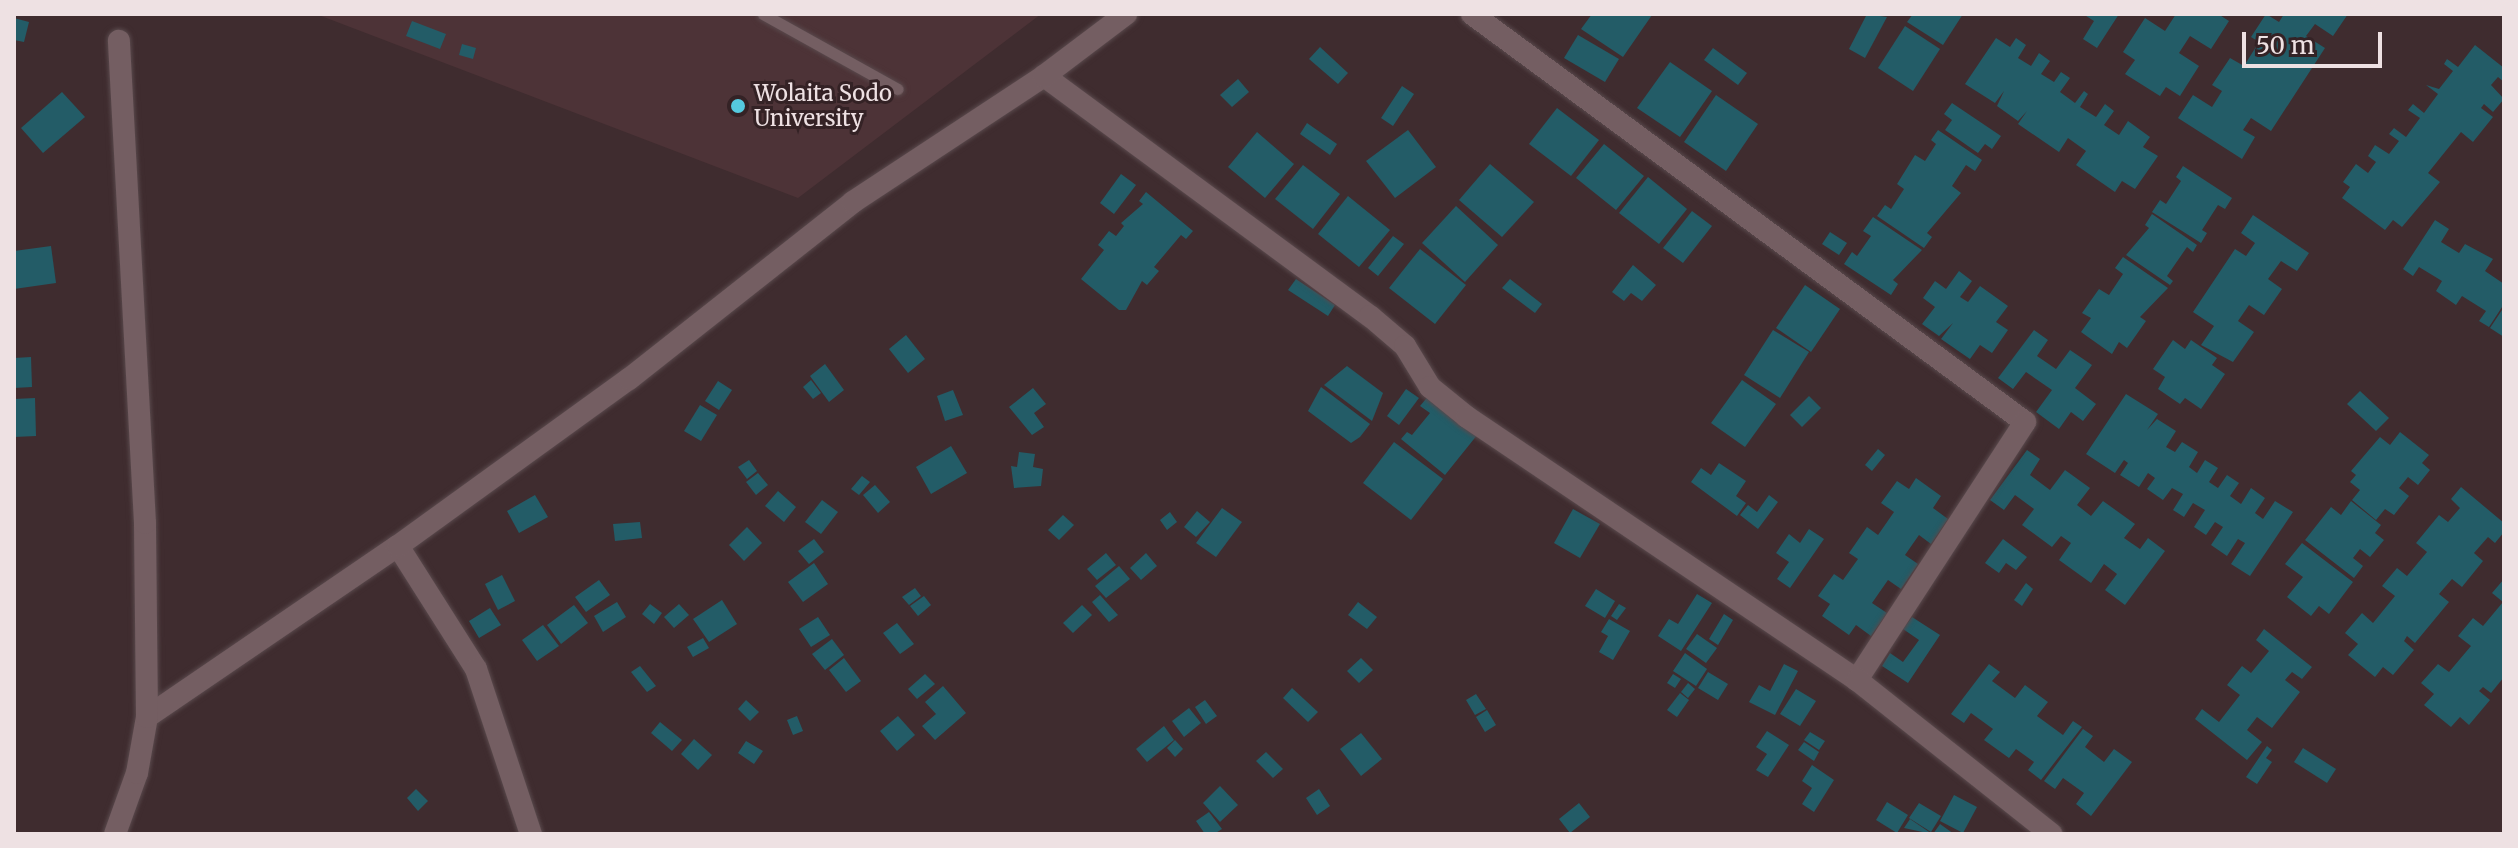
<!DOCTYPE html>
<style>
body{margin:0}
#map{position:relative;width:2518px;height:848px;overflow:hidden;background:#3f2c2f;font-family:Merriweather,serif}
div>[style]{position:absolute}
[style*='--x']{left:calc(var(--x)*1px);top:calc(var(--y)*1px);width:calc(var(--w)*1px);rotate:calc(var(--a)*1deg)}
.built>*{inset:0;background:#4d3337}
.building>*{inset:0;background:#235c67}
.roads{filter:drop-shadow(0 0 2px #59494c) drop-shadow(0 0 2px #59494c)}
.service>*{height:11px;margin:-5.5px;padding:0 5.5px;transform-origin:5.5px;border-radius:5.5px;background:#745e62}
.minor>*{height:22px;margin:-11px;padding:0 11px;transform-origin:11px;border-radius:11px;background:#745e62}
.dots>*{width:22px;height:22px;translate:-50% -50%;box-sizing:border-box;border:4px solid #342225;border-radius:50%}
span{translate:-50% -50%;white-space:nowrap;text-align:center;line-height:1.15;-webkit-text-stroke:6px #342225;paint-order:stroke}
.poi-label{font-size:22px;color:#eee1e3}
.left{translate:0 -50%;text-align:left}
.frame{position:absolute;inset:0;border:16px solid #eee1e3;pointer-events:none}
.scale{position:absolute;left:2242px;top:32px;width:140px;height:36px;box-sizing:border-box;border:4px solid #eee1e3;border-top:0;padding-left:10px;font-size:24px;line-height:28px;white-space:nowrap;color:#eee1e3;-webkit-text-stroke:6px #342225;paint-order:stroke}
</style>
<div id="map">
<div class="built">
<div style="clip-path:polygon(316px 14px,1041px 14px,798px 198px)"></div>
</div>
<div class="building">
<div style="clip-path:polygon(1592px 14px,1651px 14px,1652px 15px,1623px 57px,1581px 29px)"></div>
<div style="clip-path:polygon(1867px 14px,1887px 17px,1865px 58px,1849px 49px)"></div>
<div style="clip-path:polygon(1913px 14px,1963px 14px,1943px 45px,1907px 22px)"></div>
<div style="clip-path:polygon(2083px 14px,2119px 14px,2097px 48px,2083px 39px,2094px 21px)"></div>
<div style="clip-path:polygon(2176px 14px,2218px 14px,2229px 21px,2211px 49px,2190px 36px,2179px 53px,2199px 66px,2180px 96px,2166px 87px,2160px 96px,2125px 74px,2135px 60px,2123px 52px,2145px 18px,2165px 31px)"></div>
<div style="clip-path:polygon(2266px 14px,2279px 22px,2284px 14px,2348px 14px,2333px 36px,2315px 24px,2306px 36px,2325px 48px,2271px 131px,2251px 118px,2243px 130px,2255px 137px,2242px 159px,2178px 118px,2193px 95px,2212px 107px,2222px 91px,2212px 85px,2230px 58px,2244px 66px,2259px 42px,2251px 37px)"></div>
<div style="clip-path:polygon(14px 18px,29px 22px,24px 42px,14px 40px)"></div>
<div style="clip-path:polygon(412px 21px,446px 34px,440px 49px,406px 36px)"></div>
<div style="clip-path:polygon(1905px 26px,1940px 49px,1913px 91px,1878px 68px)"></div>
<div style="clip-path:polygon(1578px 35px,1619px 59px,1605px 82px,1564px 58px)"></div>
<div style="clip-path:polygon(1996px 38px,2010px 47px,2016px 38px,2026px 45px,2018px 58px,2031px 66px,2039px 53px,2050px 61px,2041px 74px,2054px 82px,2061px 72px,2070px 78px,2060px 92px,2075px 103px,2084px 91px,2088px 94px,2080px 107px,2096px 117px,2105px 104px,2114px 111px,2104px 125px,2119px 135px,2128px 121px,2150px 137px,2143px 147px,2158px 156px,2135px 189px,2122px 181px,2115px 192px,2076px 165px,2086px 151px,2068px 138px,2059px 152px,2018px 124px,2027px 111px,2018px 121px,1997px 106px,2004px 91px,1995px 103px,1965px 84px)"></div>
<div style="clip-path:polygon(462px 44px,476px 48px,473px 59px,459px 55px)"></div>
<div style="clip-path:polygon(2475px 45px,2504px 68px,2504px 82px,2498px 77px,2491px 85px,2504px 99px,2493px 112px,2484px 104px,2481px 108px,2493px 117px,2473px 142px,2461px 132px,2428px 173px,2440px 182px,2402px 227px,2393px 220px,2385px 230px,2342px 198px,2350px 187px,2343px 182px,2356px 164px,2368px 173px,2376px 162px,2368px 156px,2375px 145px,2389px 154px,2399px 141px,2389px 134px,2394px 128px,2406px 137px,2420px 118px,2408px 110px,2413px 104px,2424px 113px,2438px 94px,2426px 85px,2439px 89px,2453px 71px,2444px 64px,2447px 59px,2458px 67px)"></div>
<div style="clip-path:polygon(1320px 47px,1348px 73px,1338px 84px,1309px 59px)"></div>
<div style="clip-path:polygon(1713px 48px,1747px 73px,1738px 85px,1704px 60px)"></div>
<div style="clip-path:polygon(1670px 62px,1712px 91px,1680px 137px,1637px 108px)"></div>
<div style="clip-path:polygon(1238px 79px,1249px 92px,1232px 107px,1220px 95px)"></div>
<div style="clip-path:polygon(1402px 86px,1414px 94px,1393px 126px,1381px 118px)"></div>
<div style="clip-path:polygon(62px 92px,85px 117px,43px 153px,21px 128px)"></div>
<div style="clip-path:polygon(1716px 95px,1758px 124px,1726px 171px,1684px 142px)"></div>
<div style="clip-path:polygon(1952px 103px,2001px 136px,1992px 149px,1985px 144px,1978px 153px,1945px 130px,1952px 120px,1944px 114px)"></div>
<div style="clip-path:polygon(1557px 108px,1599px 140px,1571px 176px,1529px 144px)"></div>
<div style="clip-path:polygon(1307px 123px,1337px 144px,1330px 155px,1300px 134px)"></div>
<div style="clip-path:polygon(1408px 130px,1436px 167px,1395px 198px,1366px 161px)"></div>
<div style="clip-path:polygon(1938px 130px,1982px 160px,1975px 171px,1966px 165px,1952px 186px,1961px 193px,1927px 233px,1932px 237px,1924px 248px,1877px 216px,1885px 205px,1891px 209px,1904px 189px,1897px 184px,1915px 155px,1925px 161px,1936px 144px,1931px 140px)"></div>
<div style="clip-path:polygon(1257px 132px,1294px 164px,1265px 198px,1228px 167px)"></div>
<div style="clip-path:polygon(1604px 144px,1644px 176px,1616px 210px,1576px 178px)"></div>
<div style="clip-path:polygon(1490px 164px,1534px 202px,1502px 237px,1459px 200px)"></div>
<div style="clip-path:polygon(1303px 165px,1340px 194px,1313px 229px,1275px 199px)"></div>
<div style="clip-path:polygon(2183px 166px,2232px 198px,2225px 209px,2218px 205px,2202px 230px,2207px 233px,2201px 243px,2152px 212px,2160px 200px,2166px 204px,2181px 181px,2176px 177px)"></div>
<div style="clip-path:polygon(1121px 174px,1136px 185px,1114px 214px,1100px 203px)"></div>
<div style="clip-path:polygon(1648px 177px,1687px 209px,1659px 244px,1619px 213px)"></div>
<div style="clip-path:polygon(1146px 192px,1193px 231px,1186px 239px,1181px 235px,1154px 267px,1159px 271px,1147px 285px,1142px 281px,1126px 310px,1119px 310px,1081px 279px,1104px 250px,1098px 245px,1109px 231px,1116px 236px,1124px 226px,1121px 223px,1143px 204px,1139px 201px)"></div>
<div style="clip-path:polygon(1348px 196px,1390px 230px,1359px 267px,1318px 234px)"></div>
<div style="clip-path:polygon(1456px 206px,1498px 245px,1465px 282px,1422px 243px)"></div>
<div style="clip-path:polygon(1692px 211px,1712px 226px,1683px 263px,1663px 248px)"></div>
<div style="clip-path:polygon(2152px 214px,2197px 245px,2193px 252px,2187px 247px,2167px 276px,2173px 281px,2170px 285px,2126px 255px,2149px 228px,2145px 225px)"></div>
<div style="clip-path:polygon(2253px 215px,2309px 253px,2297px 271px,2281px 261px,2268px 279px,2282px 289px,2264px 315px,2249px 305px,2238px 321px,2254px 332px,2233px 362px,2201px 345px,2214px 326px,2193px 312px,2235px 249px,2246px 256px,2255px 243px,2241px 233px)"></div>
<div style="clip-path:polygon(1873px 217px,1922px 250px,1893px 280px,1898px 284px,1891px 295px,1844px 264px,1852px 252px,1857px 256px,1871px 236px,1863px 231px)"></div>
<div style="clip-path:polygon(2435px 220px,2449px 229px,2441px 242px,2459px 253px,2465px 244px,2493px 259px,2485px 271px,2504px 284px,2504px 304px,2489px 327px,2479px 321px,2486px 311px,2462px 296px,2456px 305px,2436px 291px,2442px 281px,2419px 267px,2413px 276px,2403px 269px)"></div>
<div style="clip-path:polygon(1830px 232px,1847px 243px,1839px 255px,1822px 244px)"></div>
<div style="clip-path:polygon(1393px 236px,1404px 244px,1378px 276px,1368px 268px)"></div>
<div style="clip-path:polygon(51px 246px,56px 283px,14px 289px,14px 251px)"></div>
<div style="clip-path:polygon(1420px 249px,1466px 285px,1435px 324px,1389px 288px)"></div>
<div style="clip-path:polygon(2123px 257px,2168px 288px,2140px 317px,2146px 321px,2127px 348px,2119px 342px,2112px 354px,2081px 332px,2091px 318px,2082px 313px,2099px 289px,2109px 295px,2123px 274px,2115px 268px)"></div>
<div style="clip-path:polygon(1633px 265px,1656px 285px,1642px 301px,1631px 293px,1624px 301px,1612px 292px)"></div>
<div style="clip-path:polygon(1959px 271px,1972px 281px,1960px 297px,1968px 302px,1980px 286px,2008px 306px,1996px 322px,2008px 330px,1992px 353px,1980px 345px,1970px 359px,1941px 339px,1953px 323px,1939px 336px,1922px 324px,1935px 307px,1923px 298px,1935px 281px,1946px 289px)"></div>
<div style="clip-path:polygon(1296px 279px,1335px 305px,1328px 316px,1288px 290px)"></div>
<div style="clip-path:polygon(1510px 279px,1542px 304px,1535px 313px,1502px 288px)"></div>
<div style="clip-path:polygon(1805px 285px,1840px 309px,1811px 352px,1776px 328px)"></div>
<div style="clip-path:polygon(2504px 307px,2504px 337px,2490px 328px)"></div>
<div style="clip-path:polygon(1773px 330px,1809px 352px,1780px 398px,1744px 375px)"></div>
<div style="clip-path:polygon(2034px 330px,2048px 340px,2037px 356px,2056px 369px,2070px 350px,2092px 365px,2075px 388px,2096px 404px,2083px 421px,2071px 412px,2059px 429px,2036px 412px,2052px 390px,2026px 372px,2013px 389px,1998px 378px)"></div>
<div style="clip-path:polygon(906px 335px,925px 359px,908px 373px,889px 349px)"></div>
<div style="clip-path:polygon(2173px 340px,2185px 349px,2191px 340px,2217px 358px,2212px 365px,2225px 374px,2201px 409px,2185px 398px,2180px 404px,2158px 389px,2165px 377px,2153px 369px)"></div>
<div style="clip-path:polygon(31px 357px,32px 387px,14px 388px,14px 358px)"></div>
<div style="clip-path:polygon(825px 364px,844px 390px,829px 402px,810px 376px)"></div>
<div style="clip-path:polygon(1347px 366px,1383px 393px,1372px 421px,1324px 385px)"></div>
<div style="clip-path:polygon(811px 380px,821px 393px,813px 399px,803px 387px)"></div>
<div style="clip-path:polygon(1742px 380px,1776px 404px,1745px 447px,1711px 423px)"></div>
<div style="clip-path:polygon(718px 381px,732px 390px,719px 410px,705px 401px)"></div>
<div style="clip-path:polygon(1321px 387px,1370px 424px,1360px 437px,1351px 443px,1308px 411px)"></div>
<div style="clip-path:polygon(1033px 388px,1046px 404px,1034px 413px,1044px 427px,1032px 435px,1009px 407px)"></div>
<div style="clip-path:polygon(1406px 389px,1419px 398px,1399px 425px,1387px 416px)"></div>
<div style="clip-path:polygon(953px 390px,963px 415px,945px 421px,937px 396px)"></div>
<div style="clip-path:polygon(2360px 391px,2389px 418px,2376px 431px,2347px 404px)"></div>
<div style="clip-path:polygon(1430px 394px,1478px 434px,1445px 475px,1401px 439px,1407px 432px,1412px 435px,1430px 413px,1420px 406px)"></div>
<div style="clip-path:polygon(2126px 394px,2158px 414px,2147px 430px,2157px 419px,2176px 431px,2166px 447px,2175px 452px,2182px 442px,2198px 452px,2189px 467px,2197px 473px,2205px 460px,2218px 468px,2209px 482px,2218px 488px,2227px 475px,2239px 483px,2230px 496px,2241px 504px,2251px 488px,2265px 498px,2255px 513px,2263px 519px,2275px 501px,2293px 512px,2250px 576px,2231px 564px,2245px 543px,2238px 539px,2227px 556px,2211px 545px,2223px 527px,2215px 522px,2206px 535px,2194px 527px,2205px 510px,2193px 503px,2184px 517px,2173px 510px,2183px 494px,2172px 488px,2163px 500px,2147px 489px,2155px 478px,2148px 473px,2139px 487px,2120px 475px,2128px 463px,2124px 460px,2115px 473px,2086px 454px)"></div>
<div style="clip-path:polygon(1809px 396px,1821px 408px,1802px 427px,1790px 415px)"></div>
<div style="clip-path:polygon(35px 398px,36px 436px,14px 437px,14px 399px)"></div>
<div style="clip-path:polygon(700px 405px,717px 415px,701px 441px,684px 431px)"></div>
<div style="clip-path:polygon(2400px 432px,2429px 455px,2422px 463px,2430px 470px,2418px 485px,2408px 477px,2399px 488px,2409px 496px,2394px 515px,2385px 509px,2376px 520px,2352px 500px,2360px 490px,2350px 482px,2356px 475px,2351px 471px,2380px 437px,2390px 445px)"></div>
<div style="clip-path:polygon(1394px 442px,1443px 479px,1411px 520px,1363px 483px)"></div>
<div style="clip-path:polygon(951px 446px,967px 473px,931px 494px,916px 467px)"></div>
<div style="clip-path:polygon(1878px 449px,1885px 455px,1872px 471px,1865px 465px)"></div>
<div style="clip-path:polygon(2027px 450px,2040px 459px,2030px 475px,2050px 490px,2065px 470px,2090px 488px,2077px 505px,2091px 516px,2103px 501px,2135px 524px,2124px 538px,2140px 549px,2148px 538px,2165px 551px,2125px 605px,2105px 590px,2117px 574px,2104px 564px,2091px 583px,2059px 560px,2071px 543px,2061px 536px,2052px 547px,2022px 525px,2034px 509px,2015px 495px,2004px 510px,1990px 500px)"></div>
<div style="clip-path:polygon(1019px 452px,1035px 454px,1033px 467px,1043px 469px,1041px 486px,1014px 488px,1011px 466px,1017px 467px)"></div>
<div style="clip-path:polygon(749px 460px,757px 471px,747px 479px,738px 467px)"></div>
<div style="clip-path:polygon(1719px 463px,1746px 481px,1736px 496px,1746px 503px,1737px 516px,1691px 482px,1701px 468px,1711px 475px)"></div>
<div style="clip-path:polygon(758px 473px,768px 485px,756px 495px,746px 482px)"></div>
<div style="clip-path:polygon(862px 476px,870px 482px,859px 495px,851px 489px)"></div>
<div style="clip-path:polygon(1916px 478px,1941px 496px,1933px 508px,1948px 519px,1931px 544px,1919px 535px,1905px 555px,1918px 564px,1901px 589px,1888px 580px,1872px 603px,1887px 613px,1871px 636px,1856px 625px,1849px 635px,1822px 616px,1830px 604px,1818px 596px,1834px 574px,1843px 580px,1858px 559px,1849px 553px,1867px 527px,1878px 535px,1894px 512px,1881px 503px,1897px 481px,1909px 489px)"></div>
<div style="clip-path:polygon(875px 485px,890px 502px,878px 513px,863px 495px)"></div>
<div style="clip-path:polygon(2461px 487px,2504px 523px,2504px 532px,2495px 543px,2488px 537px,2474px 553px,2483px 561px,2462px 587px,2452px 579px,2439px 594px,2449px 602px,2415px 643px,2407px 636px,2404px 641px,2414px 650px,2393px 675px,2383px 667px,2375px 677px,2348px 655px,2358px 644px,2345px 633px,2362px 613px,2373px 623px,2395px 596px,2382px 586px,2397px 568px,2407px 576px,2427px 552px,2416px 543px,2439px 515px,2448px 522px,2460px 508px,2451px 499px)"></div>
<div style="clip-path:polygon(778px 491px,796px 507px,784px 522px,765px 506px)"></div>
<div style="clip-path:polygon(535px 495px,548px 517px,519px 533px,507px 511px)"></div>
<div style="clip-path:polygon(1769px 495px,1778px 502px,1758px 529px,1740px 515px,1748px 505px,1757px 512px)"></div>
<div style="clip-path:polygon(822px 500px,838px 512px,821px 534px,805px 522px)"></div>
<div style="clip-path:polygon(2351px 501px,2381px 525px,2375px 533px,2384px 540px,2370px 557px,2360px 549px,2353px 558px,2363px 566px,2354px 578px,2305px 540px,2331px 507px,2341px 515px)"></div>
<div style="clip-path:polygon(1222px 508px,1242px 522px,1216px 557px,1196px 543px)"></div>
<div style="clip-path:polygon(1573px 509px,1600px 524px,1580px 558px,1554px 543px)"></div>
<div style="clip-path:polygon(1197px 511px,1210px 522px,1196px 537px,1184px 527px)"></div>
<div style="clip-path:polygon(1170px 512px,1177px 522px,1167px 530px,1160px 520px)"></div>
<div style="clip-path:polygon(1063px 515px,1074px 525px,1059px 540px,1048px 530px)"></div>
<div style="clip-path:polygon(640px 522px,642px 538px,615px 541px,613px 524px)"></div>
<div style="clip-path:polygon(747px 527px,762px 543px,744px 561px,729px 545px)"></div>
<div style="clip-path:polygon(1809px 529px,1824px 539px,1790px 588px,1777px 579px,1789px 562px,1776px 553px,1789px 534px,1800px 543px)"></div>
<div style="clip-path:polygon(814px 539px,824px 552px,809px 564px,798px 551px)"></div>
<div style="clip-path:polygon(2003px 539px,2027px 557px,2016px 570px,2006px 563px,1999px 573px,1985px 563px)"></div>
<div style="clip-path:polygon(2302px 543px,2353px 582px,2329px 614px,2319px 606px,2311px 616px,2287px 597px,2303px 577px,2285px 564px)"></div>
<div style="clip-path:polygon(1106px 553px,1116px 565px,1097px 580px,1087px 569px)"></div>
<div style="clip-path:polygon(1146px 553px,1157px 566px,1141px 580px,1130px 568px)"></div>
<div style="clip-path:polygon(814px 563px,828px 584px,803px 602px,788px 582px)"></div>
<div style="clip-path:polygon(1119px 566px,1130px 579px,1106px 598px,1095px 586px)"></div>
<div style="clip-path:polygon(502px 575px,515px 601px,498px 610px,485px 584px)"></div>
<div style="clip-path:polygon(2504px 579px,2504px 677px,2491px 693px,2483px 687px,2479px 691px,2490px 700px,2469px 725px,2460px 717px,2451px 727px,2424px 705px,2434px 694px,2421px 683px,2438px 664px,2449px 672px,2471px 646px,2458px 636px,2473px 618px,2483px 626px,2503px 602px,2492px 593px)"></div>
<div style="clip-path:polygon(599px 580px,610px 595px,586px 612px,575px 597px)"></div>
<div style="clip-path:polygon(2026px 583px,2033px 589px,2022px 606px,2014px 600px)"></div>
<div style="clip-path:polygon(915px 588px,921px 596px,909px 605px,902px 597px)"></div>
<div style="clip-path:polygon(1596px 589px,1615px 601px,1605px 618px,1585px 606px)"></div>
<div style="clip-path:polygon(1697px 594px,1712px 603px,1681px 651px,1658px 636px,1669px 619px,1678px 624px)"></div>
<div style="clip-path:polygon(1100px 595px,1118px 615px,1109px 622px,1092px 602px)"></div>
<div style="clip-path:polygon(924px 596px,931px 605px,918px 616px,910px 606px)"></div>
<div style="clip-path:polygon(722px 600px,737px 624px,709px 642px,693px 619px)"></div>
<div style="clip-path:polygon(617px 602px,626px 617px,603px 632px,594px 616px)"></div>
<div style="clip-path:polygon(1358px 602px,1377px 617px,1367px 629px,1348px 615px)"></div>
<div style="clip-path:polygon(650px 604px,662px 613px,654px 624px,642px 614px)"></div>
<div style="clip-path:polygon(679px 604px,689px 615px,674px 628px,664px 617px)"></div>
<div style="clip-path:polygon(1619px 604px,1626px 608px,1617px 620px,1611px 616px)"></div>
<div style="clip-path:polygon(574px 605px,588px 623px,561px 644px,547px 625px)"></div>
<div style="clip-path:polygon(1082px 605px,1092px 615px,1073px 633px,1063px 623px)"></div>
<div style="clip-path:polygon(490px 608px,501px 625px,479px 638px,469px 621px)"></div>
<div style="clip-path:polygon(1724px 614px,1733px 620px,1718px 645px,1709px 639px)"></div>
<div style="clip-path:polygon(818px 617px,830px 635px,811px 647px,799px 629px)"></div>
<div style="clip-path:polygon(1912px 617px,1940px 635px,1908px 683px,1882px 666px,1890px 653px,1903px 662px,1919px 640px,1903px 629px)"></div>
<div style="clip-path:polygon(1609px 619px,1630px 631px,1613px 660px,1599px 652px,1608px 636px,1601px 632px)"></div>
<div style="clip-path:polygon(897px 623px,914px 644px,900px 654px,883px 633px)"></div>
<div style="clip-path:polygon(543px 625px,559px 646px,537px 661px,522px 640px)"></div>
<div style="clip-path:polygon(2264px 629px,2312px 667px,2302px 679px,2292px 672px,2285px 680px,2300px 692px,2272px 728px,2257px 717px,2247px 730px,2262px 742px,2247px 760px,2195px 719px,2202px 709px,2219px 722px,2240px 695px,2227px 685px,2242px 666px,2251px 673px,2269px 651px,2256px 640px)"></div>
<div style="clip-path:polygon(1697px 634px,1717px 648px,1706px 663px,1686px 649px)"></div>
<div style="clip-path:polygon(703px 638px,709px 648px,693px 657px,687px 647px)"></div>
<div style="clip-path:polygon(832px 639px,844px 655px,825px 670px,812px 654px)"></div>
<div style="clip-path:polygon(1685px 653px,1707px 669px,1696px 686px,1673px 671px)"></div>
<div style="clip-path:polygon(844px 658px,861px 681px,846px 692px,829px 670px)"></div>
<div style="clip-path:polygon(1361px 658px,1373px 670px,1359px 683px,1347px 671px)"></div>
<div style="clip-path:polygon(1784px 664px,1798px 671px,1775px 715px,1749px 702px,1759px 685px,1770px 691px)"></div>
<div style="clip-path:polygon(1989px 664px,2000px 672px,1992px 681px,2015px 698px,2025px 685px,2048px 702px,2037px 716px,2063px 735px,2073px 721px,2082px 727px,2041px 780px,2028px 770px,2034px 762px,2016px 749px,2009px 758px,1984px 740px,1993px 729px,1971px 713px,1964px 723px,1951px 714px)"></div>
<div style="clip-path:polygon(640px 666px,656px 686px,647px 692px,631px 672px)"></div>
<div style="clip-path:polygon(1708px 672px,1728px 684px,1718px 700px,1698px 688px)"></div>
<div style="clip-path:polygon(925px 674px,935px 684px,917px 699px,908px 689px)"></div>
<div style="clip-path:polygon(1673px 674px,1681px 679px,1675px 688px,1667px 683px)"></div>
<div style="clip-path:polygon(1688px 683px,1695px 689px,1688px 698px,1681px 692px)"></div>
<div style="clip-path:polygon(943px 686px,966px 713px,935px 740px,922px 726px,936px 714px,925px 702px)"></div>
<div style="clip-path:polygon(1292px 688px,1318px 712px,1308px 722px,1283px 698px)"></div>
<div style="clip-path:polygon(1796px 689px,1816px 701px,1800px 726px,1780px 714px)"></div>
<div style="clip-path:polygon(1680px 693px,1689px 700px,1677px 717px,1667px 710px)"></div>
<div style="clip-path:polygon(1476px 694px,1486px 709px,1475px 715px,1466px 700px)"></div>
<div style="clip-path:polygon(746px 700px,759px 712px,750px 721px,738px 709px)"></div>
<div style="clip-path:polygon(1205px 700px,1217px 716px,1206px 724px,1195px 707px)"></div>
<div style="clip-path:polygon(1189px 708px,1201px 723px,1184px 737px,1172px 721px)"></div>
<div style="clip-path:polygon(1487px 710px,1496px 725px,1485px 732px,1476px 717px)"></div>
<div style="clip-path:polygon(797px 716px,803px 731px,793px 735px,787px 720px)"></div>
<div style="clip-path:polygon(898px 716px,915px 735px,897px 751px,880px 731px)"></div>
<div style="clip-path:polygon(660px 722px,682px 740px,672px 751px,651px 733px)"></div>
<div style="clip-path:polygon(1164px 726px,1174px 740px,1147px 762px,1136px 749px)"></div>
<div style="clip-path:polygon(2083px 729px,2093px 736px,2085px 747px,2104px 762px,2114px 749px,2132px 762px,2091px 816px,2076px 804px,2084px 793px,2063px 778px,2055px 789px,2044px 781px)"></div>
<div style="clip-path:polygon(1767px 731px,1789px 745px,1768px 777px,1756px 770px,1767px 754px,1756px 747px)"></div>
<div style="clip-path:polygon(1810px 732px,1825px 741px,1819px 750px,1804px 740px)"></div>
<div style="clip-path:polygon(1361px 733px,1382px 759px,1361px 776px,1340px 749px)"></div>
<div style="clip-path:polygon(694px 739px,712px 755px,698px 770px,681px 754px)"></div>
<div style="clip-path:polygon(1175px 740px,1183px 749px,1175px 757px,1167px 748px)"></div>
<div style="clip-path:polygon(746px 741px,763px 751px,754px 764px,738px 753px)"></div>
<div style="clip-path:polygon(1804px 742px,1819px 752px,1814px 761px,1798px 750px)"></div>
<div style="clip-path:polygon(2267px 746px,2272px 750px,2266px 758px,2272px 762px,2257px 784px,2246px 777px)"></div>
<div style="clip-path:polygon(2303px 748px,2336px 769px,2327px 783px,2294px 762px)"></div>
<div style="clip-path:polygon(1266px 752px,1283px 769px,1273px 778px,1256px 761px)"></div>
<div style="clip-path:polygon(1812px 765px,1834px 780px,1814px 812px,1802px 804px,1812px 788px,1802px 781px)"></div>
<div style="clip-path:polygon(1220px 786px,1238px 805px,1220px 822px,1203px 803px)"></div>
<div style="clip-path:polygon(416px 789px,428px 801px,418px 811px,407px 798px)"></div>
<div style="clip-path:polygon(1319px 789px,1330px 806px,1317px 815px,1306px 798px)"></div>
<div style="clip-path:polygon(1954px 795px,1977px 807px,1963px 833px,1940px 821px)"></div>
<div style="clip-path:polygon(1887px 802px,1908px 815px,1897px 833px,1876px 820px)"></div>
<div style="clip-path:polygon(1579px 803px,1590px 817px,1570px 833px,1559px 819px)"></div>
<div style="clip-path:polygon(1919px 803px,1941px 816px,1931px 832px,1909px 818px)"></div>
<div style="clip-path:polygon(1209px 812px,1222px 829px,1214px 834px,1205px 834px,1196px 821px)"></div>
<div style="clip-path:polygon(1910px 819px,1932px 834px,1904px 828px)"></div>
<div style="clip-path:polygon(1940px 824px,1954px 834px,1933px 834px)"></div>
</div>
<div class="roads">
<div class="service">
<div style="--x:763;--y:14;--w:154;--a:29.1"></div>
</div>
<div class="minor">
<div style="--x:1472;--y:14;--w:687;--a:36.42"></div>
<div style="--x:2025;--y:422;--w:308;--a:123.1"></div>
<div style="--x:1044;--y:76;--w:405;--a:36.4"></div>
<div style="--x:1370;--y:316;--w:46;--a:40.6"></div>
<div style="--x:1405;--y:346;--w:48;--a:58.6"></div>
<div style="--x:1430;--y:387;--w:48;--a:39"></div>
<div style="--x:1467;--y:417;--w:470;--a:34"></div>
<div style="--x:1857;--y:680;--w:248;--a:38.4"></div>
<div style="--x:398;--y:546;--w:146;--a:57.6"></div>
<div style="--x:476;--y:669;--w:174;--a:71.6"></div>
<div style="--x:147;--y:717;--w:304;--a:-34.3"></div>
<div style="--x:398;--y:546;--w:285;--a:-35.9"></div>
<div style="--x:629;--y:379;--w:285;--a:-38.3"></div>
<div style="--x:853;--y:202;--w:229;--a:-33.4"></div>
<div style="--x:1044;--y:76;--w:103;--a:-37.1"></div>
<div style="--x:115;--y:834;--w:65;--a:-70.2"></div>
<div style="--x:137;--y:773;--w:57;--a:-79.9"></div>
<div style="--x:147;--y:717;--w:194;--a:-90.6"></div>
<div style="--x:145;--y:523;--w:483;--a:-93.1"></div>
</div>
</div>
<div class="dots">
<div style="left:738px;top:106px;background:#55cadf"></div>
</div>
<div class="poi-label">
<span class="left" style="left:754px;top:106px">Wolaita Sodo<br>University</span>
</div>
<div class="frame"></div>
<div class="scale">50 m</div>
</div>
